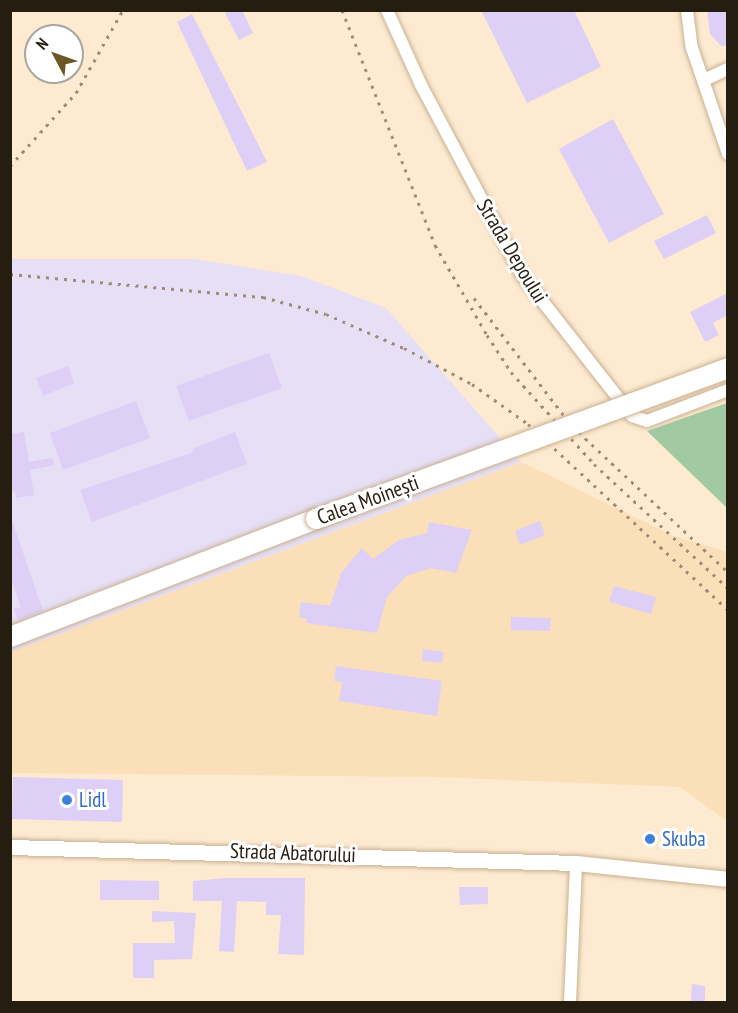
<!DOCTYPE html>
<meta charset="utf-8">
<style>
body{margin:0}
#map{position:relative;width:738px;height:1013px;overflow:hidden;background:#fdead0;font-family:"PT Sans Narrow",sans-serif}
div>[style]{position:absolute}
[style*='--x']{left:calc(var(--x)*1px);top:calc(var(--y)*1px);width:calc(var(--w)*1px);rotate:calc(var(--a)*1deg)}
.built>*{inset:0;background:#fbdfb8}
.industrial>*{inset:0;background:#e6dff5}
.green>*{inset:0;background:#a1caa2}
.building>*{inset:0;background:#decff6}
.roads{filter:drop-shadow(0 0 2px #c8b192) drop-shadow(0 0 2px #c8b192)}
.minor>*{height:12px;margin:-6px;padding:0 6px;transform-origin:6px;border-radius:6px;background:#fff}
.tertiary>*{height:15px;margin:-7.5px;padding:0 7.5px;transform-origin:7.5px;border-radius:7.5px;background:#fff}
.primary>*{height:20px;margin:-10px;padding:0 10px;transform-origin:10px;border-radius:10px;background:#fff}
.rail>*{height:3px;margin-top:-1.5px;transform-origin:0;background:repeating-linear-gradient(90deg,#9c8d79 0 3px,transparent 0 9px)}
.bridges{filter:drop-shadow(0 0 2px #c8b192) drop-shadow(0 0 2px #c8b192)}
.primary-bridge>*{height:20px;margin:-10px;padding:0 10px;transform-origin:10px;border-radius:10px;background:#fff}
.dots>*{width:16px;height:16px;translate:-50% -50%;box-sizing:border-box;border:3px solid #fff;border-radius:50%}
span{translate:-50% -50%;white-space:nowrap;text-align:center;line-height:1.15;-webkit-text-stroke:6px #fff;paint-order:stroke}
.street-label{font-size:21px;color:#261d11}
.shop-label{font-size:21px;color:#366cbe}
.left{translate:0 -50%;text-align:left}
.frame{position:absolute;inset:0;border:12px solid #261d11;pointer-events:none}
.north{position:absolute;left:24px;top:24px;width:60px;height:60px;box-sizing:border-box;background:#fff;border:2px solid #a8a5a0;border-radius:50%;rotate:311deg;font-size:16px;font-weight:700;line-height:24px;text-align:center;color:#261d11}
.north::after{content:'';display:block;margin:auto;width:21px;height:27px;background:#6c5726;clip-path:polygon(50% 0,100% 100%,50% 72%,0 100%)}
</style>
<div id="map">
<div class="built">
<div style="clip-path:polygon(521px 462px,674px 536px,727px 552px,727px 821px,680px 787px,435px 777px,11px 773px,11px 652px)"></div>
</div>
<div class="industrial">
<div style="clip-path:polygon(11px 259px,194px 259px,301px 276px,386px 308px,521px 462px,11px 652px)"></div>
</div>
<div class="green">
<div style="clip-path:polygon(727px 403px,728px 403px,727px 508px,647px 431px)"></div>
</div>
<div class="building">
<div style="clip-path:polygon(231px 10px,242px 10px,253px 33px,239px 40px,225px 13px)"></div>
<div style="clip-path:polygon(481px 10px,574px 10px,601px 67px,527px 103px)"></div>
<div style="clip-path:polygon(707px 10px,728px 10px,728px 45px,721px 46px,710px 34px)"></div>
<div style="clip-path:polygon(192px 14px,267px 162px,247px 171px,177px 22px)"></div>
<div style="clip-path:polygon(613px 119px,664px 214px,609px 243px,559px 149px)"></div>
<div style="clip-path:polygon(707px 215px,716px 233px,664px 259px,654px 241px)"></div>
<div style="clip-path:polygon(728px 293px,728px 315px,713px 323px,719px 335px,705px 342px,690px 312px)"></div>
<div style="clip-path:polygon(269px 353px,282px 388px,189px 421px,176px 386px)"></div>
<div style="clip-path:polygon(68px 366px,74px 383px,43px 396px,36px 378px)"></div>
<div style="clip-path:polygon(136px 401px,150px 438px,63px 470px,50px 433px)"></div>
<div style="clip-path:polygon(24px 432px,29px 462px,52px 458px,54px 465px,30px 470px,34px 495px,16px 498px,15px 491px,10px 492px,10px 434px)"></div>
<div style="clip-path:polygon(235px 432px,247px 464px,92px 522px,80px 490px,194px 452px,192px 449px)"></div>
<div style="clip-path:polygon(12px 520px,43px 611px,18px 621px,14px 609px,21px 607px,10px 576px)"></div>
<div style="clip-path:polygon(540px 521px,545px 535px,520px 545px,515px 531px)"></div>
<div style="clip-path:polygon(429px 522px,472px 530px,456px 573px,431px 568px,406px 576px,387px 597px,377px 633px,306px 623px,307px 619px,299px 617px,301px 602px,330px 606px,341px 573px,362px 548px,373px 559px,399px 540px,427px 533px)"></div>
<div style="clip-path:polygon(614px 586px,656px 597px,651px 614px,609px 602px)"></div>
<div style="clip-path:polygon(511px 617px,551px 618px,550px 631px,511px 630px)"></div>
<div style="clip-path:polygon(423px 649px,444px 652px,442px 663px,422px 661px)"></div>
<div style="clip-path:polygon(336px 666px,442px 681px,437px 716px,339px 701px,342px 682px,334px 681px)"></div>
<div style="clip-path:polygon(13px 777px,123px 780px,122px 822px,12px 819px)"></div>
<div style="clip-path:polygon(226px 878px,305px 878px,304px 955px,278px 954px,281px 915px,266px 915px,266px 902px,237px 901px,234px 952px,219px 951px,222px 901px,193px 901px,193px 881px)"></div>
<div style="clip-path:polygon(100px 880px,159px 881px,159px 900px,100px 900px)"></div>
<div style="clip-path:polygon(459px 887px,488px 887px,488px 904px,460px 905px)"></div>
<div style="clip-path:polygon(152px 911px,196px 913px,192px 959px,154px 960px,154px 978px,133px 978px,133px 943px,175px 943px,174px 921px,152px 922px)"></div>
<div style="clip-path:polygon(692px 984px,705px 986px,705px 1002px,691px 1001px)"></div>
</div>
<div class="roads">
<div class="minor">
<div style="--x:387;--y:10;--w:82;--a:65.6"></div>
<div style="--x:421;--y:85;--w:215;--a:62"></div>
<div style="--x:522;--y:275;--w:179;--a:52"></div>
<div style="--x:632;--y:416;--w:16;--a:18"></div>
<div style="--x:647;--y:421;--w:87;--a:-20.9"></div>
<div style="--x:687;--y:10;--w:38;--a:83"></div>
<div style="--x:692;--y:48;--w:112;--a:71.2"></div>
<div style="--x:704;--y:80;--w:26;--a:-25"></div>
<div style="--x:570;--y:1002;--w:139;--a:-87.5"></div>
</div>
<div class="tertiary">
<div style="--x:10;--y:847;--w:566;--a:1.62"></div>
<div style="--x:576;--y:863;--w:153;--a:6"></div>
</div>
<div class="primary">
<div style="--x:10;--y:637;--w:328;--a:-21.1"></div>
</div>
</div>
<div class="rail">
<div style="--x:342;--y:10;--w:253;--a:68.4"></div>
<div style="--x:435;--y:245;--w:104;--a:60"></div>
<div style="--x:487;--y:335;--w:44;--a:57"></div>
<div style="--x:511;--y:372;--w:124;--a:47.9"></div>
<div style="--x:594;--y:464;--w:183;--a:42.8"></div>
<div style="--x:10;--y:166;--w:98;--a:-47.9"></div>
<div style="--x:76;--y:93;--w:95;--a:-60.5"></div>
<div style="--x:10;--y:274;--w:254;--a:5.2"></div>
<div style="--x:263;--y:297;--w:65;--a:15.1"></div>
<div style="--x:326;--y:314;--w:85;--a:23.6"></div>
<div style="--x:404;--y:348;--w:77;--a:27.9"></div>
<div style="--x:472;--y:384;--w:69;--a:35.5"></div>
<div style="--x:528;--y:424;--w:273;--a:42.9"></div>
<div style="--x:474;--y:298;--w:161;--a:52.6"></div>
<div style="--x:572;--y:426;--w:214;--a:43.1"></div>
</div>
<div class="bridges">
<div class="primary-bridge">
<div style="--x:316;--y:519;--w:439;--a:-20.1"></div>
</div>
</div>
<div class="dots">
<div style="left:67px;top:800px;background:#3f7fe0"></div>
<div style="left:650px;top:839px;background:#3f7fe0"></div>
</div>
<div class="street-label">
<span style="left:512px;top:251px;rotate:59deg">Strada Depoului</span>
<span style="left:368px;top:500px;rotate:-20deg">Calea Moinești</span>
<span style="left:293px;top:853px;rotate:2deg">Strada Abatorului</span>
</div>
<div class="shop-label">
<span class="left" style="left:79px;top:800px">Lidl</span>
<span class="left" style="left:662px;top:839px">Skuba</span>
</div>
<div class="frame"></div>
<div class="north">N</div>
</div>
